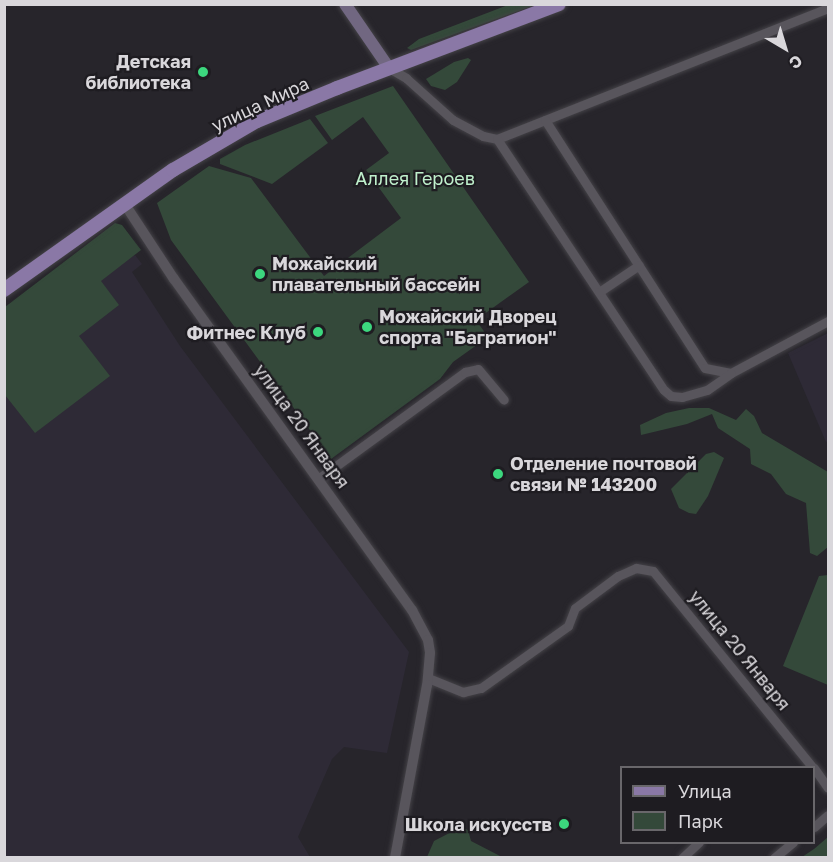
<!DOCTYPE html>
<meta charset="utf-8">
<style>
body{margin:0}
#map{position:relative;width:833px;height:862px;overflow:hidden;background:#27252b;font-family:"Golos Text",sans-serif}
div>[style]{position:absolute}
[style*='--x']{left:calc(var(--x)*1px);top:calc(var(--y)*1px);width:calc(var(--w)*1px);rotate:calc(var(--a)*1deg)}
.built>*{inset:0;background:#2e2a36}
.green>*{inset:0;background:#34493a}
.roads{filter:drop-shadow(0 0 2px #444247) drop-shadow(0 0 2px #444247)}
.minor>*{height:9px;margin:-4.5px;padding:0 4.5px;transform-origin:4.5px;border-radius:4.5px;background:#58555c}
.tertiary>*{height:10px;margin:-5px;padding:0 5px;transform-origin:5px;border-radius:5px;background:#58555c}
.secondary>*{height:12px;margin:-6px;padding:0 6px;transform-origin:6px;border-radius:6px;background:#716781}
.primary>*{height:14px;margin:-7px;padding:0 7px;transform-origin:7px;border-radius:7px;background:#8a78a6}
.dots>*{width:16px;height:16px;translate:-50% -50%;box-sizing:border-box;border:3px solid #1e1c21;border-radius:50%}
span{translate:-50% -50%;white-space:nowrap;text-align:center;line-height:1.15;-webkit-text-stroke:4.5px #1e1c21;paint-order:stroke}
.poi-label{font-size:18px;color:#d9d7db;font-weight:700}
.right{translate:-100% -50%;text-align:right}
.left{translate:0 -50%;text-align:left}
.street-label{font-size:18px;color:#d9d7db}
.park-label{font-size:18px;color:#bff0cc}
.frame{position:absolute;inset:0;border:6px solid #d9d7db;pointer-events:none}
.legend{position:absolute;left:620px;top:766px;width:195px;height:78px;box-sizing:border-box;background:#1e1c21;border:2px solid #69676b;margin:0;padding:8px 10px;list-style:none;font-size:18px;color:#d9d7db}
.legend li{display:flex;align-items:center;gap:12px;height:30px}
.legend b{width:30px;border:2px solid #69676b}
.north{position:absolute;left:755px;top:18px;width:60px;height:60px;-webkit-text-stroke:4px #1e1c21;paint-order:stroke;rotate:142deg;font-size:16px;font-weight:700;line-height:24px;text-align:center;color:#d9d7db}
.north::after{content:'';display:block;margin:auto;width:21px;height:27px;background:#d9d7db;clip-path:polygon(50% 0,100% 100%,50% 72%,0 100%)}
</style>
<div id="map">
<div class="built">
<div style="clip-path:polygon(135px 255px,142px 264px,132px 272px,180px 346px,409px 652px,387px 753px,344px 747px,332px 759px,298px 837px,310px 857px,5px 858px,5px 327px)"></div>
<div style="clip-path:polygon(828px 333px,828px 441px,826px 442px,788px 353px)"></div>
</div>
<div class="green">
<div style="clip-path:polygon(508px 5px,535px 5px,411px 50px,407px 48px,419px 39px)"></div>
<div style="clip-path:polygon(468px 58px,471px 60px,457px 82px,445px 90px,431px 86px,426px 79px,454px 62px)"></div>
<div style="clip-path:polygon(393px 86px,529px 282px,476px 320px,488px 337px,453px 362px,440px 379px,331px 459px,171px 240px,157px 203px,209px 166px,251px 178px,324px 276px,401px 218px,366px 170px,389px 153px,363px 117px,332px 140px,315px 116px)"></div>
<div style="clip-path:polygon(310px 119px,328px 143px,272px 184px,220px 164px,220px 159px,245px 145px)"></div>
<div style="clip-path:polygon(115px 223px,122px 225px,141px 250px,101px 281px,119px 305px,79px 336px,110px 376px,35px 433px,5px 395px,5px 307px)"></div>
<div style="clip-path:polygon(689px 408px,709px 408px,736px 420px,746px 409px,754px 416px,762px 433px,828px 472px,828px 547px,817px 556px,810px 553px,806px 503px,786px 494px,771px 474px,751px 464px,750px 449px,718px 428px,712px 414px,687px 424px,641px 435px,640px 425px,666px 413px)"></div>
<div style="clip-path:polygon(714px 452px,724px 458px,708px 496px,696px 514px,689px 513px,679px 508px,671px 489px,706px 454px)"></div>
<div style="clip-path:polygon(828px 575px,828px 685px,783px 666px,819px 576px)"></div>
<div style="clip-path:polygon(461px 827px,468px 830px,471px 841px,502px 857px,427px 857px,434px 841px)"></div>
<div style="clip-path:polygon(828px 837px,828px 857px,802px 857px,814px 849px)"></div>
</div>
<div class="roads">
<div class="minor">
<div style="--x:389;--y:68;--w:20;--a:30"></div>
<div style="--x:406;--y:78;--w:63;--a:41.8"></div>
<div style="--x:453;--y:120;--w:34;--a:28"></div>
<div style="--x:483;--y:136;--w:14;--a:12"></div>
<div style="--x:497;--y:139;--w:356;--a:-21.6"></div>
<div style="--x:545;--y:120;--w:295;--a:57.2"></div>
<div style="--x:705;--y:368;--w:26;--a:11"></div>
<div style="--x:731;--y:373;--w:110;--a:-28.2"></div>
<div style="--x:497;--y:139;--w:301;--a:56.4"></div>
<div style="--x:664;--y:390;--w:9;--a:41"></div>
<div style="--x:671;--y:396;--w:11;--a:5"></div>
<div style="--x:682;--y:397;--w:26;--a:-16"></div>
<div style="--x:707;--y:390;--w:29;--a:-35"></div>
<div style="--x:599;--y:292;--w:48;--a:-34"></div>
<div style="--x:318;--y:479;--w:182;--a:-36.1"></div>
<div style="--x:465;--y:372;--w:13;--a:-13"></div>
<div style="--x:478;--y:369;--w:40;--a:50"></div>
<div style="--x:428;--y:678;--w:38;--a:22"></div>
<div style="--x:463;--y:692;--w:18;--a:-13"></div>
<div style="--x:481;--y:688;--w:107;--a:-35.5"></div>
<div style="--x:568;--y:626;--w:19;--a:-69"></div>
<div style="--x:575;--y:608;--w:54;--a:-36.7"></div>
<div style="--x:618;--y:576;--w:20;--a:-24"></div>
<div style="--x:636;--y:568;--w:17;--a:10"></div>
<div style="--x:653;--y:571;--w:254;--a:50.9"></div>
<div style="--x:814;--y:768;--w:24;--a:55"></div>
<div style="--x:814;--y:827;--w:18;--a:-41"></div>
<div style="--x:682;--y:858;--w:23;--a:-43"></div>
<div style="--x:774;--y:858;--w:25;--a:-40"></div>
</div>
<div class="tertiary">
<div style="--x:124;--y:203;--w:91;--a:56.7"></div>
<div style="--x:174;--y:279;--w:408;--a:54.3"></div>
<div style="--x:412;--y:610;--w:34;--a:62"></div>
<div style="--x:428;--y:640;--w:13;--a:81"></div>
<div style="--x:430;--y:653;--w:32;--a:95"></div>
<div style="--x:427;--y:685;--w:176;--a:100.5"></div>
</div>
<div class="secondary">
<div style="--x:345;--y:4;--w:78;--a:55.5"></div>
</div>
<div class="primary">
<div style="--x:4;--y:290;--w:207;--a:-35.4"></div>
<div style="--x:173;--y:170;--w:97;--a:-30.3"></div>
<div style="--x:257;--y:121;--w:87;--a:-22.4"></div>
<div style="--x:337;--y:88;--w:237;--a:-20.7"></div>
</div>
</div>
<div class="dots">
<div style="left:203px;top:72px;background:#3cd77e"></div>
<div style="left:260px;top:274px;background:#3cd77e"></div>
<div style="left:367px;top:327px;background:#3cd77e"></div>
<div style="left:318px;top:332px;background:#3cd77e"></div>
<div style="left:498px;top:474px;background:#3cd77e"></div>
<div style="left:564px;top:824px;background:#3cd77e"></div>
</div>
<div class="poi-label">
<span class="right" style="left:191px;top:72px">Детская<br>библиотека</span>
<span class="left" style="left:272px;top:274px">Можайский<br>плавательный бассейн</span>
<span class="left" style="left:379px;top:327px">Можайский Дворец<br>спорта "Багратион"</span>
<span class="right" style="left:306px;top:332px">Фитнес Клуб</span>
<span class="left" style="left:510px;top:474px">Отделение почтовой<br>связи № 143200</span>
<span class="right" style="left:552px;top:824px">Школа искусств</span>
</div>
<div class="street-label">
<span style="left:260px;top:104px;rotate:-25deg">улица Мира</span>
<span style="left:302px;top:426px;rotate:54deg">улица 20 Января</span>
<span style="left:740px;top:650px;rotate:51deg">улица 20 Января</span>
</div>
<div class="park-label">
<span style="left:415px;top:178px">Аллея Героев</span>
</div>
<div class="frame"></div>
<ul class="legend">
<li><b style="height:8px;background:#8a78a6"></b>Улица</li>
<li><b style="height:16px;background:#34493a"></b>Парк</li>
</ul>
<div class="north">С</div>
</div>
